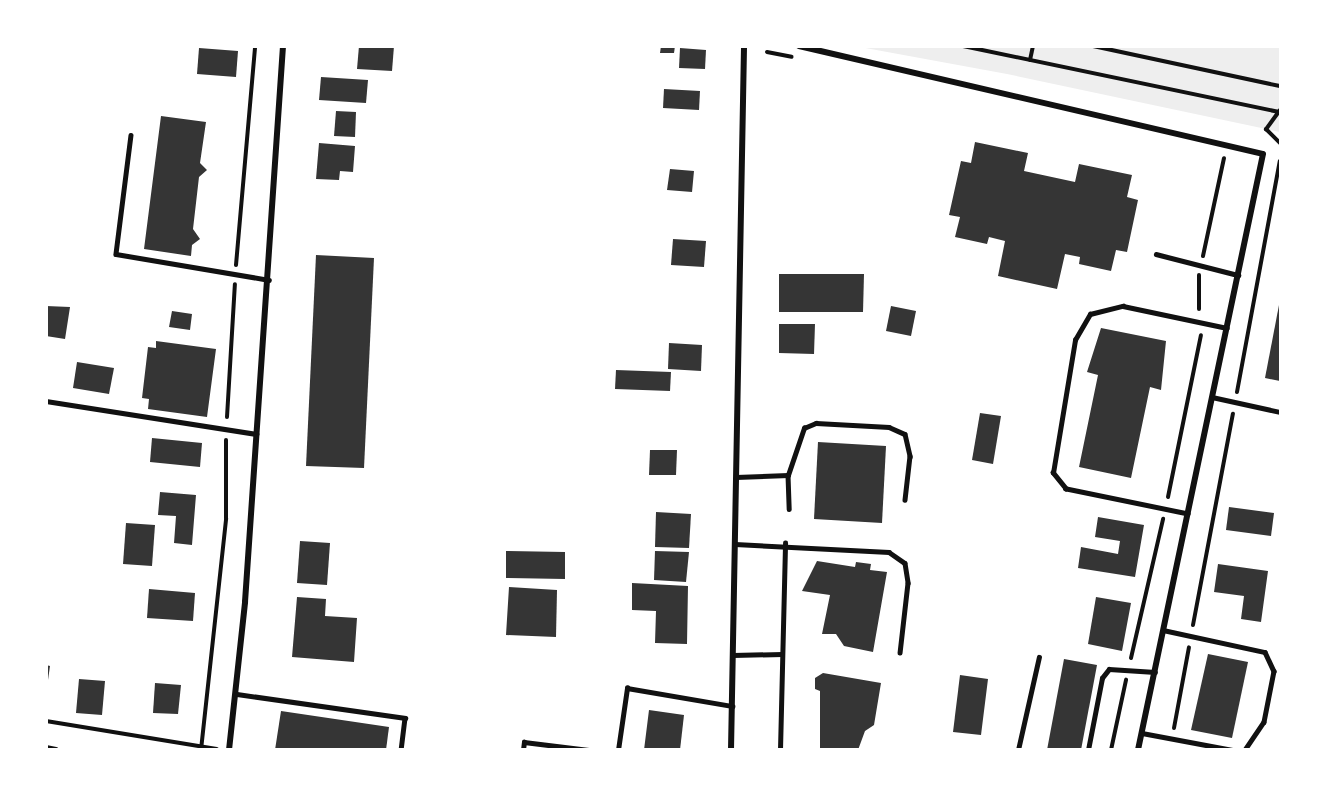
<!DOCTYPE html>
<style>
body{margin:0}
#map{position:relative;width:1327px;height:796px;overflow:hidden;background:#fff;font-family:"Times New Roman",serif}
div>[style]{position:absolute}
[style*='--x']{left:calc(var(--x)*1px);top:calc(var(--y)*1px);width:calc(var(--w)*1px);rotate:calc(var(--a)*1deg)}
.green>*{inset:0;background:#eee}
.building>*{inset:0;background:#353535}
.path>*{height:4px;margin:-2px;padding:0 2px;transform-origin:2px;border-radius:2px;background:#111}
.service>*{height:4.5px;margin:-2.25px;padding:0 2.25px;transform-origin:2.25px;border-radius:2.25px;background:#111}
.minor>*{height:6px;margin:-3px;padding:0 3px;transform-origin:3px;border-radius:3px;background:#111}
span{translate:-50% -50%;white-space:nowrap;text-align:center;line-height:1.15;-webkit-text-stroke:5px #fff;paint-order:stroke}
.frame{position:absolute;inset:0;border:48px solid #fff;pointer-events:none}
</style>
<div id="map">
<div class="green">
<div style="clip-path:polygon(860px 47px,1280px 47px,1280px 132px,1007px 74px)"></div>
</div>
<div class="building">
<div style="clip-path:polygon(359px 46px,394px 46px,392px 71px,357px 69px)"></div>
<div style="clip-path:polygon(661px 46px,675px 46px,674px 53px,660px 53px)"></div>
<div style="clip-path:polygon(199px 48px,238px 51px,236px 77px,197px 74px)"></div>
<div style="clip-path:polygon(680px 48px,706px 50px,705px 69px,679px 68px)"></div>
<div style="clip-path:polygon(321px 77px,368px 80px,366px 103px,319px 100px)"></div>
<div style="clip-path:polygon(664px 89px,700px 91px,699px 110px,663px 108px)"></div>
<div style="clip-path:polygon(336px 111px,356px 112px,355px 137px,334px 136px)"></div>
<div style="clip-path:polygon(161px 116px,206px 122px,200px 163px,207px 170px,199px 177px,193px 229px,200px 239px,192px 245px,191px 256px,144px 249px)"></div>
<div style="clip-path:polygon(975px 142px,1028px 153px,1024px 171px,1075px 182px,1079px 164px,1132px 175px,1127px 197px,1138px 200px,1127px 252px,1116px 250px,1111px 271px,1079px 264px,1080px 257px,1065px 254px,1057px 289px,998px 276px,1005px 241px,989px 237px,987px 244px,955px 237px,960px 217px,949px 215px,961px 161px,971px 163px)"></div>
<div style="clip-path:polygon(319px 143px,355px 146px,353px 172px,340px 171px,339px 180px,316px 179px)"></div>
<div style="clip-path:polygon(670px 169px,694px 171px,692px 192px,667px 190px)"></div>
<div style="clip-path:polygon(673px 239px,706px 241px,704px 267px,671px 265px)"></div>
<div style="clip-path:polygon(316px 255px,374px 258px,364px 468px,306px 466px)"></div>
<div style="clip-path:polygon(779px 274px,864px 274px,863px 312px,779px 312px)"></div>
<div style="clip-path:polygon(1279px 305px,1280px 305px,1280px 381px,1265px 378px)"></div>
<div style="clip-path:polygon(46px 306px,70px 307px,65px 339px,46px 336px)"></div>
<div style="clip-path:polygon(891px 306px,916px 311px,911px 336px,886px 331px)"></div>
<div style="clip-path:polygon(172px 311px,192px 314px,190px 330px,169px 327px)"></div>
<div style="clip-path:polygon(779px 324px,815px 324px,814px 354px,779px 353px)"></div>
<div style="clip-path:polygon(1101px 328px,1166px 341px,1161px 390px,1150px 387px,1131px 478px,1079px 467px,1098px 375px,1087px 372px)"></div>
<div style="clip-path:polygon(156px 341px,216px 349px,207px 417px,148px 409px,149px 399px,142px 398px,148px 347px,156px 348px)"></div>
<div style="clip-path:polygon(669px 343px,702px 345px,701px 371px,668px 369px)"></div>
<div style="clip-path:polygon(77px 362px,114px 368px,109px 394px,73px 388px)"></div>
<div style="clip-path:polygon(616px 370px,671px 372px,670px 391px,615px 389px)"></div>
<div style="clip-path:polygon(980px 413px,1001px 416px,993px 464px,972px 460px)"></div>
<div style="clip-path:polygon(152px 438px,202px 443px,200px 467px,150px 462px)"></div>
<div style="clip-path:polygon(818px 442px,886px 446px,882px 523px,814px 519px)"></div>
<div style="clip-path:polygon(650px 450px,677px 450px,676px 475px,649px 475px)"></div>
<div style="clip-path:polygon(160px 492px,196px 495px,192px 545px,174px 543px,176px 516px,158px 515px)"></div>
<div style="clip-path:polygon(1229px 507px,1274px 513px,1271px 536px,1226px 530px)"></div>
<div style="clip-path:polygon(656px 512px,691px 514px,689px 548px,655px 547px)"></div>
<div style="clip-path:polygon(1098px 517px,1144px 525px,1135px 577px,1078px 568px,1081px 547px,1118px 554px,1120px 541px,1095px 537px)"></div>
<div style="clip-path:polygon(126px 523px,155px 525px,152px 566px,123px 564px)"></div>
<div style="clip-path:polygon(300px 541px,330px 543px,327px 585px,297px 583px)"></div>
<div style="clip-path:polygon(506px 551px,565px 552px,565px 579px,506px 578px)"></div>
<div style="clip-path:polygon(655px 551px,689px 552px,686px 582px,654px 580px)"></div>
<div style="clip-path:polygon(817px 561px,855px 567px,856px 562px,871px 564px,870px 570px,887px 572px,873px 652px,844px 646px,836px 634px,822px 634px,830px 595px,802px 591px)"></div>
<div style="clip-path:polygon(1218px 564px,1268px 571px,1261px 622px,1241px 619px,1244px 596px,1214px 592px)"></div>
<div style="clip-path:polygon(632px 583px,688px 586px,687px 644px,655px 643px,656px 611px,632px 610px)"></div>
<div style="clip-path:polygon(509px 587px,557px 590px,556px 637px,506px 635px)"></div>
<div style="clip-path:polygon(149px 589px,195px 593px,193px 621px,147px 618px)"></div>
<div style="clip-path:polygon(297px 597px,326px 599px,325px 616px,357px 618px,354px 662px,292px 657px)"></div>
<div style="clip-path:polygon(1096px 597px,1131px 603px,1122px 651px,1088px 644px)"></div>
<div style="clip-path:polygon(1208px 654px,1248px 662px,1232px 738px,1191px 730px)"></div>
<div style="clip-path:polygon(1064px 659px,1097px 665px,1081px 750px,1047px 750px)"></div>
<div style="clip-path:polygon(46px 665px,50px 666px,48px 680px,46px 680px)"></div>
<div style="clip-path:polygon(823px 673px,881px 683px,874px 725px,865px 731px,858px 750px,820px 750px,820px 691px,815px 689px,815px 678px)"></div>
<div style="clip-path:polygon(960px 675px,988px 679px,981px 735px,953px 732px)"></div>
<div style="clip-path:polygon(79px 679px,105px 681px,102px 715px,76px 713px)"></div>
<div style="clip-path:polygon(155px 683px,181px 685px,178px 714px,153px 713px)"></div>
<div style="clip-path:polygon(649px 710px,684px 715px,680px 750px,644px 750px)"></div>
<div style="clip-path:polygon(281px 711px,389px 727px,386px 750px,275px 750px)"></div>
</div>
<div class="path">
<div style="--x:963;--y:46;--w:323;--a:11.8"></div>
<div style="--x:1093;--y:46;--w:191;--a:12.1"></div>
<div style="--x:767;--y:52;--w:25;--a:11"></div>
<div style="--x:1030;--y:60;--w:14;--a:-78"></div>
<div style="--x:1280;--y:110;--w:24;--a:126"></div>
<div style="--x:1266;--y:129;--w:20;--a:45"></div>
<div style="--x:1203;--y:256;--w:100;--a:-77.9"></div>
<div style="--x:236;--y:265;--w:220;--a:-85"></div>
<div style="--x:1199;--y:275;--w:34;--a:90"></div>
<div style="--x:1237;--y:392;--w:235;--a:-79.5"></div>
<div style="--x:227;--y:417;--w:133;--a:-86.6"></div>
<div style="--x:1168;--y:497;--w:165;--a:-78.5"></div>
<div style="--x:1193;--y:625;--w:215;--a:-79.3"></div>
<div style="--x:1131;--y:658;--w:143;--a:-77"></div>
<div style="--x:46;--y:721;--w:173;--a:9.3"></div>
<div style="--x:1174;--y:728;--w:82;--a:-79.5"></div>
<div style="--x:201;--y:750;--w:233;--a:-83.8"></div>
<div style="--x:226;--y:518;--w:78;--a:-90"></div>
<div style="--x:1111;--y:750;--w:72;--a:-77.9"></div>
</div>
<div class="service">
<div style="--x:131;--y:135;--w:120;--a:97.2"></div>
<div style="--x:116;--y:254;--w:155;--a:9.6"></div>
<div style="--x:1156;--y:254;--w:85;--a:14.4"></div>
<div style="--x:1212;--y:397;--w:70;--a:12.4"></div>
<div style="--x:46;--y:401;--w:213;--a:8.9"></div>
<div style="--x:788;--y:475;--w:34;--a:88"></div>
<div style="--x:736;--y:477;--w:52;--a:-2.2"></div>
<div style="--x:788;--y:475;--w:50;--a:-71.2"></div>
<div style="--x:804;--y:428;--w:13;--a:-23"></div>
<div style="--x:816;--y:423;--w:73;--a:3.1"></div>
<div style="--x:889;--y:427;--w:17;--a:24"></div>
<div style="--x:905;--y:434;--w:23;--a:77"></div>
<div style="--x:910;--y:456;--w:44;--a:96.5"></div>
<div style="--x:1188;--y:514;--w:125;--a:-168.4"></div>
<div style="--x:1066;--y:489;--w:21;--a:-129"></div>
<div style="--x:1053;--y:473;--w:135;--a:-80.6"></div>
<div style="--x:1075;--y:340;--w:30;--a:-60"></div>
<div style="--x:1090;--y:314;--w:34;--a:-14"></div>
<div style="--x:1123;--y:306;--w:106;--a:11.9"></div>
<div style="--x:735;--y:544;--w:154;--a:3"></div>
<div style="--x:889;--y:552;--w:19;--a:35"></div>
<div style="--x:905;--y:563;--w:20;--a:81"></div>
<div style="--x:908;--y:583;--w:70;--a:96.5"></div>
<div style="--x:1163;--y:630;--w:104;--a:12.2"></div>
<div style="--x:1265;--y:652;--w:21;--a:65"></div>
<div style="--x:1274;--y:671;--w:52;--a:101.1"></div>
<div style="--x:1264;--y:722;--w:34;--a:124"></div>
<div style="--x:733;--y:655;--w:49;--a:-1.2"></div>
<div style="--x:237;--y:694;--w:170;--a:8.1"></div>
<div style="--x:405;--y:718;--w:32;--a:97"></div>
<div style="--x:1142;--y:733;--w:93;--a:10.6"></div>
<div style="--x:523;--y:750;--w:8;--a:-83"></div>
<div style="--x:524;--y:742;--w:65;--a:7"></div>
<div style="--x:618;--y:750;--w:63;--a:-81.7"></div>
<div style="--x:627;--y:688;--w:107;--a:9.7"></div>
<div style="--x:780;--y:750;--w:207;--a:-88.6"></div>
<div style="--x:1018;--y:750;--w:95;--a:-77.3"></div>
<div style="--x:1088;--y:750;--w:73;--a:-79"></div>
<div style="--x:1102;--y:678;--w:11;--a:-52"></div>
<div style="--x:1109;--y:669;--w:46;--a:3.7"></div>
</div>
<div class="minor">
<div style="--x:799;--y:46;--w:476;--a:13.1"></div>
<div style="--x:1263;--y:154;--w:609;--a:101.85"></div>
<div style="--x:46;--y:748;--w:10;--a:11"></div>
<div style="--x:229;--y:750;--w:149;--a:-83.8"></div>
<div style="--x:245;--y:602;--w:557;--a:-86.09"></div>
<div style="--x:731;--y:750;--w:704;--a:-88.94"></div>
</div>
<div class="frame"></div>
</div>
